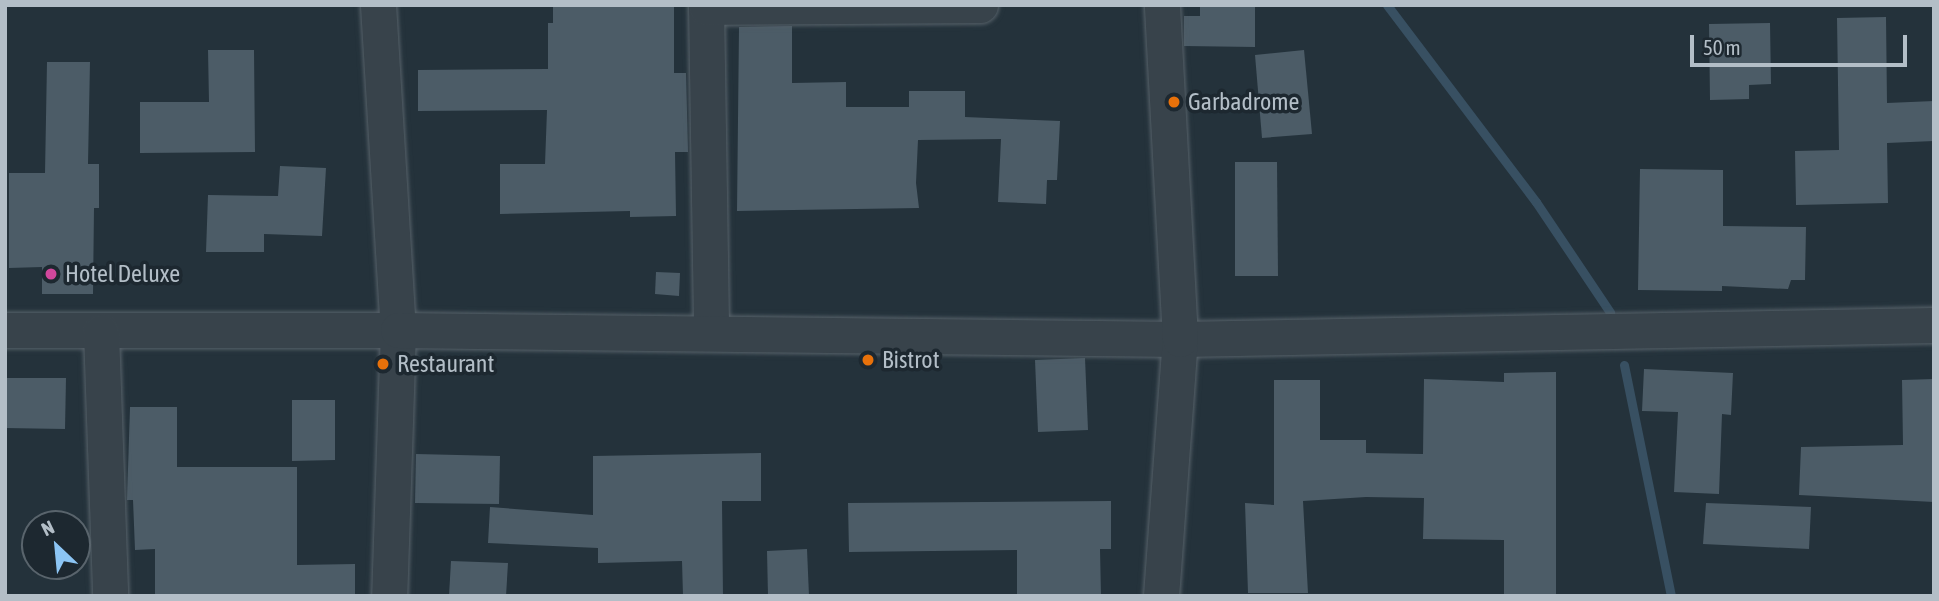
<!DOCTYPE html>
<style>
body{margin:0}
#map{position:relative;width:1939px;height:601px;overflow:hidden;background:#24323b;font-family:"Asap Condensed",sans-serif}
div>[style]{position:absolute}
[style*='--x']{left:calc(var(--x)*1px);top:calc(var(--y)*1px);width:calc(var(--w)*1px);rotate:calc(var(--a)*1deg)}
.stream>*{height:9px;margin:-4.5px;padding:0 4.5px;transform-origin:4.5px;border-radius:4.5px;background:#385062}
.building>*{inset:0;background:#4c5c67}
.roads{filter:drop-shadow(0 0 2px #566169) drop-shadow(0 0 2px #566169)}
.minor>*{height:35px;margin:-17.5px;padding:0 17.5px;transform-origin:17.5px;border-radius:17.5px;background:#38434b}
.dots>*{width:19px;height:19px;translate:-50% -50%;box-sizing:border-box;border:4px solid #1d2830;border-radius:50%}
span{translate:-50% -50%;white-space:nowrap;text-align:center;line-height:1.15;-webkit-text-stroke:7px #1d2830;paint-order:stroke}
.poi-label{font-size:24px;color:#b3bec7}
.left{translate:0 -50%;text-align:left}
.frame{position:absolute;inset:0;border:7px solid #b3bec7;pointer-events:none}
.north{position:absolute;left:21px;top:510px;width:70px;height:70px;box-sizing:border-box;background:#1d2830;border:2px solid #59646c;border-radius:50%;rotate:334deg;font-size:19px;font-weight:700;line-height:28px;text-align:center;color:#b3bec7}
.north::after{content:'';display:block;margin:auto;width:24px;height:32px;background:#8cc5f4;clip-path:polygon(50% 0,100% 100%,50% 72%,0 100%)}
.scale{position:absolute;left:1690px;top:35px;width:217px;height:32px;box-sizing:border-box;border:4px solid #b3bec7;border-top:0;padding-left:9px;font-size:21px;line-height:24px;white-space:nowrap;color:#b3bec7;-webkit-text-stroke:5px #1d2830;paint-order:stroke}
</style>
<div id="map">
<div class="stream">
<div style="--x:1387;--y:5;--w:247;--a:52.9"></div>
<div style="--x:1536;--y:202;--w:133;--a:56.1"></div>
<div style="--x:1624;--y:365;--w:236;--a:78.5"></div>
</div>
<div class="building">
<div style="clip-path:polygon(553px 5px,674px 5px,674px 73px,686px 73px,688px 152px,675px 152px,676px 216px,630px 217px,630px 211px,500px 214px,500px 164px,545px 164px,547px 110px,418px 111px,418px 70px,548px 69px,548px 23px,553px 23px)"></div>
<div style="clip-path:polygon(1200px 5px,1255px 5px,1255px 47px,1184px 46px,1184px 16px,1200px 16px)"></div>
<div style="clip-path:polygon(1886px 17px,1887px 103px,1934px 101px,1934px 141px,1887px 143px,1888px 203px,1796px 205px,1795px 151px,1839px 150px,1837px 18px)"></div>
<div style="clip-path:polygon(1770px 23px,1771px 84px,1749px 85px,1749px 99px,1710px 100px,1709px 24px)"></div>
<div style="clip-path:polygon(792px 26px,792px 83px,846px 82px,846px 107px,909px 107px,909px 91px,965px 91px,965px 117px,1060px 121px,1057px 180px,1047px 180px,1046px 204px,998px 202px,1001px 139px,918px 140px,916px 183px,919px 208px,737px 211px,739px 27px)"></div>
<div style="clip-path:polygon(208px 50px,254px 50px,255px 152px,140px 153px,140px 102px,209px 102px)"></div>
<div style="clip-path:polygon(1304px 50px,1312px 134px,1262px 138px,1255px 55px)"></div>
<div style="clip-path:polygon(47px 62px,90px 62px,88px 164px,99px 164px,99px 208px,94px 208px,93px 294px,42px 294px,42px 267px,9px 268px,9px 173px,45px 173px)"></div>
<div style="clip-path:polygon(1235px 162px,1277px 162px,1278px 276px,1235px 276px)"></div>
<div style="clip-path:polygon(280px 166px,326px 168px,322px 236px,264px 234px,264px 252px,206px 252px,208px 195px,278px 196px)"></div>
<div style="clip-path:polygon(1640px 169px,1723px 170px,1723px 226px,1806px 227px,1805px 280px,1791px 280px,1788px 289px,1722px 286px,1722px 291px,1638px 290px)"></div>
<div style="clip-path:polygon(656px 272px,680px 273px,679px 296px,655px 294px)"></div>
<div style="clip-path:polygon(1085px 358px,1088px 430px,1038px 432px,1035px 360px)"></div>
<div style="clip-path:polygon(1644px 369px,1733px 373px,1731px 415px,1722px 414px,1719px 494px,1674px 492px,1678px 412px,1642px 411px)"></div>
<div style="clip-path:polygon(1556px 372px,1556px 596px,1504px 596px,1504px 540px,1423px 539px,1424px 498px,1366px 497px,1303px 501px,1308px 593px,1248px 593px,1245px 503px,1274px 505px,1274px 380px,1320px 380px,1320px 440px,1366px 440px,1366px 453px,1423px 454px,1424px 379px,1504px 382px,1504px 373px)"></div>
<div style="clip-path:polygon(5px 378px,66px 378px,65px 429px,5px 428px)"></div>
<div style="clip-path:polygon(1934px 379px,1934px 502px,1799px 495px,1801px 447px,1903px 445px,1902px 380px)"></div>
<div style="clip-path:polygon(292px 400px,335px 400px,335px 460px,292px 461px)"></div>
<div style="clip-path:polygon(130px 407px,177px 407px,177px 467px,297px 467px,297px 565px,355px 564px,355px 596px,155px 596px,155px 549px,135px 550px,133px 500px,127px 500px)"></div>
<div style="clip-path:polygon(761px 453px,761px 501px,722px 501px,723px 596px,683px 596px,682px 561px,598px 563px,598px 548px,488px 543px,490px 507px,593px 515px,593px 456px)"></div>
<div style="clip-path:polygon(416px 454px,500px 456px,499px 504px,415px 503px)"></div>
<div style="clip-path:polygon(1111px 501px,1111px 549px,1100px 549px,1101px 596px,1017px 596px,1017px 550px,849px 552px,848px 503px)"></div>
<div style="clip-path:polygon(1706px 503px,1811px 507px,1809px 549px,1703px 544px)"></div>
<div style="clip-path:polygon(807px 549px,809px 596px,768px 596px,767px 551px)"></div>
<div style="clip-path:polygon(451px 561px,508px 563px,506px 596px,449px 596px)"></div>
</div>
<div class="roads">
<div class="minor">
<div style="--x:378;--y:5;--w:326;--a:86.5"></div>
<div style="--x:398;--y:330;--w:266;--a:91.9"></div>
<div style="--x:706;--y:5;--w:327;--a:89.1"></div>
<div style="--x:706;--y:7;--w:274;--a:-0.4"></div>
<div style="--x:5;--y:330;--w:393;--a:0"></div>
<div style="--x:398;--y:330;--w:782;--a:0.66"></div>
<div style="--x:1180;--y:339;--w:754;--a:-1.06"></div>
<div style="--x:101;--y:332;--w:264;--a:88"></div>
<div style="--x:1161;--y:596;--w:258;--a:-85.8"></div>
<div style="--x:1180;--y:339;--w:334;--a:-93.1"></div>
</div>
</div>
<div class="dots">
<div style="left:1174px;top:102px;background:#e8710a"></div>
<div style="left:51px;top:274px;background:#d1479c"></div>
<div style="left:868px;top:360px;background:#e8710a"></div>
<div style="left:383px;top:364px;background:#e8710a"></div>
</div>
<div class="poi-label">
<span class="left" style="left:1188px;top:102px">Garbadrome</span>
<span class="left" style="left:65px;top:274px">Hotel Deluxe</span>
<span class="left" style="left:882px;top:360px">Bistrot</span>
<span class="left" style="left:397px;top:364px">Restaurant</span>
</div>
<div class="frame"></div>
<div class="north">N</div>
<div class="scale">50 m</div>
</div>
